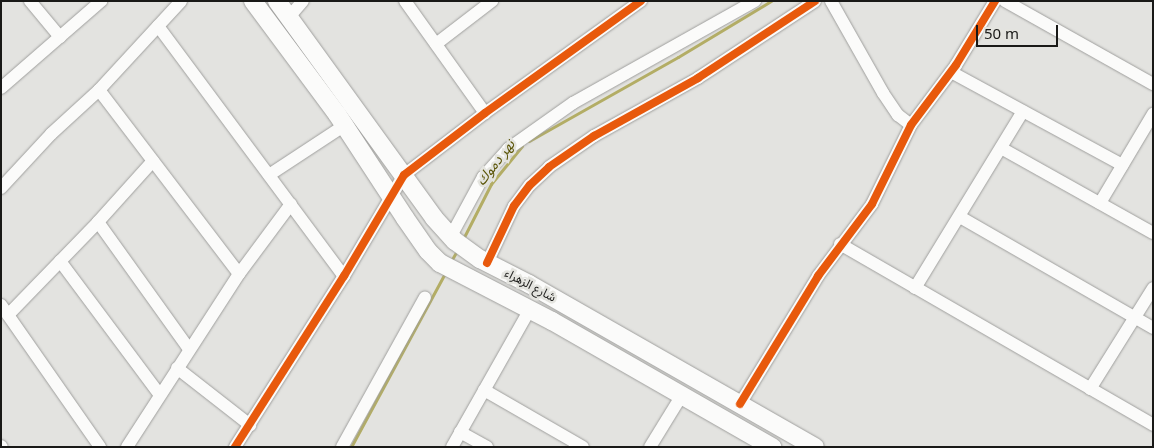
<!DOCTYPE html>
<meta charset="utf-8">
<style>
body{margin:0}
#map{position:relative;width:1154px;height:448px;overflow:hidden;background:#e3e3e0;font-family:Georgia,"Noto Sans Arabic",serif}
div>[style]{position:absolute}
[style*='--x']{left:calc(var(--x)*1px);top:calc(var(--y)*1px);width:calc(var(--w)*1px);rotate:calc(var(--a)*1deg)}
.stream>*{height:3px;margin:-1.5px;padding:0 1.5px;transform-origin:1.5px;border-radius:1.5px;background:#b3ad65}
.roads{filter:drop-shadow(0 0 1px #9f9f9d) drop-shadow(0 0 1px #9f9f9d)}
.street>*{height:12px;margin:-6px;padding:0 6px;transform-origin:6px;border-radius:6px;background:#fbfbfa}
.secondary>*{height:18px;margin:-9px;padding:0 9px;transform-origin:9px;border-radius:9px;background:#fbfbfa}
.cycleway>*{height:8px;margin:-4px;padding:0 4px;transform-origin:4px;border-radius:4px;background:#e8590c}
span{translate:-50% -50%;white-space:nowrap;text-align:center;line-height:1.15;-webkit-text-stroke:5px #e4e4df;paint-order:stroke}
.street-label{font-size:12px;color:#191917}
.water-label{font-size:14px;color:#5a5406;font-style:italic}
.frame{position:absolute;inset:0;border:2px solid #191917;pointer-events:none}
.scale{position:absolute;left:976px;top:25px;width:82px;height:22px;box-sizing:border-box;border:2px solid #191917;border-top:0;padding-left:6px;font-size:15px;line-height:18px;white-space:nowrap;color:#191917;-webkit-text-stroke:4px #e4e4df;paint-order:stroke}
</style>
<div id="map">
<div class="stream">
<div style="--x:529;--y:141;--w:171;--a:-29.4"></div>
<div style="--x:678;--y:57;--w:109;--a:-31.1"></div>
<div style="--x:463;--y:239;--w:62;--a:-63"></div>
<div style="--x:491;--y:184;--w:49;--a:-50.8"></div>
<div style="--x:451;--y:261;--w:14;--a:-60"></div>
<div style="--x:351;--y:447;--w:200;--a:-61.6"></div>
</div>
<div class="roads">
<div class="street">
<div style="--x:30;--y:1;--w:47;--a:50.2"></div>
<div style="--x:405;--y:1;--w:138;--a:54.5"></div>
<div style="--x:831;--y:1;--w:106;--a:60.5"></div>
<div style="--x:883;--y:93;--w:27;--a:56"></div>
<div style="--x:898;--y:115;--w:16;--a:38"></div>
<div style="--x:1005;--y:1;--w:170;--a:29.3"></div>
<div style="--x:289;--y:17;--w:21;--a:-49"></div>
<div style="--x:158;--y:26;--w:312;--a:53.4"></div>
<div style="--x:436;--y:44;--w:71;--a:-37.5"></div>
<div style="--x:951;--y:72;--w:195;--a:28.5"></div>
<div style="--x:1;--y:88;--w:133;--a:-41"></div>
<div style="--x:99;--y:90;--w:231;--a:52.7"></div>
<div style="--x:1001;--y:148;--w:174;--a:29.2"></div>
<div style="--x:269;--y:175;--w:91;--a:-33.3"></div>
<div style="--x:1;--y:188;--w:74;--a:-47.2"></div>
<div style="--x:51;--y:134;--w:65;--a:-42.5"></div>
<div style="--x:99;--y:90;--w:121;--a:-47.3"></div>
<div style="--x:1100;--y:203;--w:104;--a:-59.2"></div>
<div style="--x:960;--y:217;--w:223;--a:29.9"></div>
<div style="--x:98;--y:222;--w:156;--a:54.4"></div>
<div style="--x:451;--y:236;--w:67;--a:-61.5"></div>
<div style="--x:483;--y:177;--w:38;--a:-48"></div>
<div style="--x:508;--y:149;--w:80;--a:-35.3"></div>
<div style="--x:573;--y:103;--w:209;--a:-29.3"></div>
<div style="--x:840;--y:244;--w:362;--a:30"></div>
<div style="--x:60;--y:261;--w:167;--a:53.3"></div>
<div style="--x:487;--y:263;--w:63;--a:-64.7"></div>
<div style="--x:514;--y:206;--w:26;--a:-53"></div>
<div style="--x:530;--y:185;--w:26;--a:-43"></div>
<div style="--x:549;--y:167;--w:55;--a:-34.6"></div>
<div style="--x:594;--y:136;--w:119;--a:-29.1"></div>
<div style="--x:698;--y:78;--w:140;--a:-33.3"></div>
<div style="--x:915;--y:288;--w:207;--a:-58.6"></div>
<div style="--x:1;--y:305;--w:173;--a:55.1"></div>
<div style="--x:8;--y:315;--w:129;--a:-45.9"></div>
<div style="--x:98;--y:222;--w:82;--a:-48"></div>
<div style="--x:177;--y:368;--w:93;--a:38"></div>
<div style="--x:1090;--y:389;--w:119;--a:-58"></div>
<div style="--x:484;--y:390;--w:114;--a:29.9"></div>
<div style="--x:740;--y:404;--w:150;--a:-58.6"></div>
<div style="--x:818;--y:276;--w:90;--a:-53.1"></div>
<div style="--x:872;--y:204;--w:88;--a:-63.7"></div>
<div style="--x:911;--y:125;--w:75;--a:-53.1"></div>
<div style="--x:956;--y:65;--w:75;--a:-58.6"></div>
<div style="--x:460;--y:432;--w:31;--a:29"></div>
<div style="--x:1;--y:446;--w:1;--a:45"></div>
<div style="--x:127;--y:447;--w:206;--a:-57.1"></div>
<div style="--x:239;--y:274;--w:87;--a:-53.4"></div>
<div style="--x:235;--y:447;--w:203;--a:-57.5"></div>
<div style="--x:344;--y:276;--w:117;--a:-59.3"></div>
<div style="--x:404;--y:175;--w:102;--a:-37.4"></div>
<div style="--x:485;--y:113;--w:192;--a:-35.7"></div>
<div style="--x:342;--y:447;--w:171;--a:-61"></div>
<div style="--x:452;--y:447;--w:159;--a:-60.5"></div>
<div style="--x:650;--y:447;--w:61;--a:-58.4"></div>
</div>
<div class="secondary">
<div style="--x:253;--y:1;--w:141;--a:53.4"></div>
<div style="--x:337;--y:114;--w:124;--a:56.8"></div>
<div style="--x:405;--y:218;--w:40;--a:55.1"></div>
<div style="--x:428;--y:251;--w:17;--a:45"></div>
<div style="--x:440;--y:263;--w:126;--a:27.4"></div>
<div style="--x:552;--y:321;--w:254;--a:29.8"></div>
<div style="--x:277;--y:1;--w:268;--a:54.1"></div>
<div style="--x:434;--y:218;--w:31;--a:48"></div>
<div style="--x:455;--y:241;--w:31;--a:36"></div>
<div style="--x:480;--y:259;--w:55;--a:27"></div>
<div style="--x:529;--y:284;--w:329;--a:29.7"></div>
</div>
</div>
<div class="cycleway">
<div style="--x:487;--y:263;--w:63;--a:-64.7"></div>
<div style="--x:514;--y:206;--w:26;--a:-53"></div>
<div style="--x:530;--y:185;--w:26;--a:-43"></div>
<div style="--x:549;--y:167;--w:55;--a:-34.6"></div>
<div style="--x:594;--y:136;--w:119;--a:-29.1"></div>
<div style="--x:698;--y:78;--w:140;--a:-33.3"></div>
<div style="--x:740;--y:404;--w:150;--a:-58.6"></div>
<div style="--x:818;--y:276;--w:90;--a:-53.1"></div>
<div style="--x:872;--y:204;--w:88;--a:-63.7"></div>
<div style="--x:911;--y:125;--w:75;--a:-53.1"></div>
<div style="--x:956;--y:65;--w:75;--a:-58.6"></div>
<div style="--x:235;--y:447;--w:203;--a:-57.5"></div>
<div style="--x:344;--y:276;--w:117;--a:-59.3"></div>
<div style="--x:404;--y:175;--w:102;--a:-37.4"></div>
<div style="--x:485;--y:113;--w:192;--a:-35.7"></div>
</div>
<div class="street-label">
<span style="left:530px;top:286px;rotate:28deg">شارع الزهراء</span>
</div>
<div class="water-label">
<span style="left:496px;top:163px;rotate:-52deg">نهر دموك</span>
</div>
<div class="frame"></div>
<div class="scale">50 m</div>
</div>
